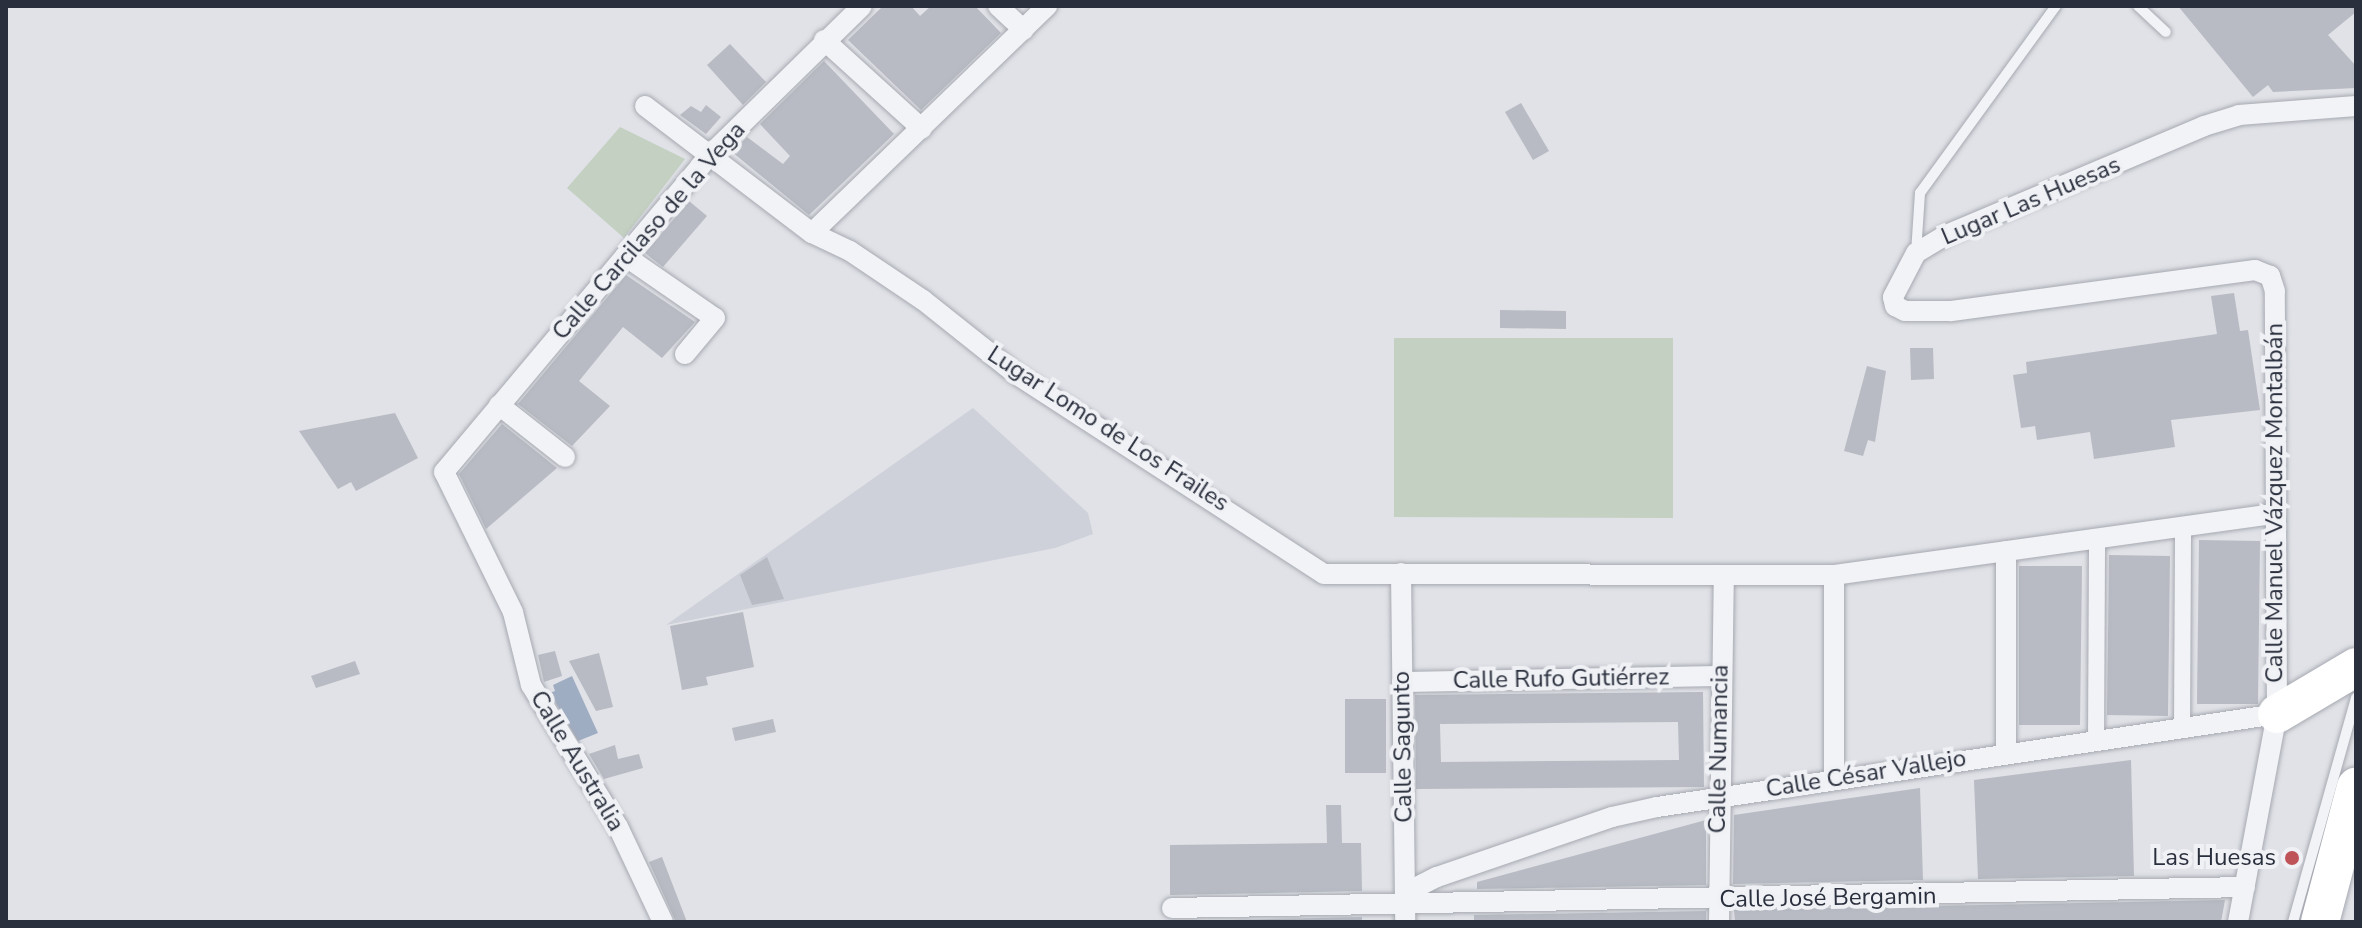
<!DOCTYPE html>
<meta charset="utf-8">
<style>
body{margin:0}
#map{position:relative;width:2362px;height:928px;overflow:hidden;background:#e0e2e7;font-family:"Nunito Sans",sans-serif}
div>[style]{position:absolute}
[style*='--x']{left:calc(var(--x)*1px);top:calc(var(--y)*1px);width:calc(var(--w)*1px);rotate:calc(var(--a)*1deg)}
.built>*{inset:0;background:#ced1d9}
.green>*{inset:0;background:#c4d0c2}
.water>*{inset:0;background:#9fadc3}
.building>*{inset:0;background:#b8bbc3}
.roads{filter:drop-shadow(0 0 2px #a6a9b1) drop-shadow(0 0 2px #a6a9b1)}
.service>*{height:10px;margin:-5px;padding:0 5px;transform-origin:5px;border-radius:5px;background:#f2f3f6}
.pedestrian>*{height:16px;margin:-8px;padding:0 8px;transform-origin:8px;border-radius:8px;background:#f2f3f6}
.minor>*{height:20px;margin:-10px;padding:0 10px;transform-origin:10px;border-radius:10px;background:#f2f3f6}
.motorway>*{height:38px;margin:-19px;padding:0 19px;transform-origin:19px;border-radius:19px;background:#fff}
.dots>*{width:22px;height:22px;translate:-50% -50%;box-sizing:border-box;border:4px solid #eff1f5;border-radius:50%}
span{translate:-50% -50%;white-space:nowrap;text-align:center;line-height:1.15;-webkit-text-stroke:8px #eff1f5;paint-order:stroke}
.street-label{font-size:24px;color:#2a2f3d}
.poi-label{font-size:24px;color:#2a2f3d}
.right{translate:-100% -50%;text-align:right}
.frame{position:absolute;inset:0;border:8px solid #2a2f3d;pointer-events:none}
</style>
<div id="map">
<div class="built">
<div style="clip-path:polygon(973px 408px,1088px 513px,1093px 534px,1055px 548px,666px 625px)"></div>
</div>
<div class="green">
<div style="clip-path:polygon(620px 127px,685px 159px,624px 238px,567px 188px)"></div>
<div style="clip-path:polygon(1394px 338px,1673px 338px,1673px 518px,1394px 517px)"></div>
</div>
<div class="water">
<div style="clip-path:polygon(572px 676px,598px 733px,578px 741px,550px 693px,555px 691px,553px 685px)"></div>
</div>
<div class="building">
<div style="clip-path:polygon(883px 6px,911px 6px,920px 16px,931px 6px,975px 6px,1001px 33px,921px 110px,848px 40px)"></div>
<div style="clip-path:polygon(2178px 6px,2356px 6px,2356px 12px,2328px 35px,2356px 66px,2356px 88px,2273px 92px,2268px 85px,2253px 97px)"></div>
<div style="clip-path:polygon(730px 44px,766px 82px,743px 105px,707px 65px)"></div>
<div style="clip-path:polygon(824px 61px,894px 134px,809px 215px,732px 152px,747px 137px,783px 164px,790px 156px,760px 124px)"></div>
<div style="clip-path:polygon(1521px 103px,1549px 151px,1533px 160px,1505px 112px)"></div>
<div style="clip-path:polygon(706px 105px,721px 117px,706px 134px,680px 115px,691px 106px,701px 112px)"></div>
<div style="clip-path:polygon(689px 201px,707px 216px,663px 267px,645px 253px)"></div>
<div style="clip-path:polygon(626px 275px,695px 322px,662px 358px,623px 327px,579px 381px,610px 406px,572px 446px,518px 404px)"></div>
<div style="clip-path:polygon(2234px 293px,2240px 331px,2248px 330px,2260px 410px,2171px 420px,2175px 447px,2094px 459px,2090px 432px,2037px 440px,2035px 426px,2021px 428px,2013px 375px,2027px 373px,2026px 362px,2217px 334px,2211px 296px)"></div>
<div style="clip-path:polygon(1500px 310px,1566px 311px,1566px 329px,1500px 328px)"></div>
<div style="clip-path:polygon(1910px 348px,1933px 348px,1934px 379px,1911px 380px)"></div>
<div style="clip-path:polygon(1867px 366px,1886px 371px,1875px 442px,1868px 440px,1863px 456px,1844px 451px)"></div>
<div style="clip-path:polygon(395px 413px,418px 458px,356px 491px,351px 482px,338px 489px,299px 431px)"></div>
<div style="clip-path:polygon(502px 424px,557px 468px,486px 529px,459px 474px)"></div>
<div style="clip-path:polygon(2199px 540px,2260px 541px,2258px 704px,2197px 704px)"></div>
<div style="clip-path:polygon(2109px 555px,2170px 556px,2168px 716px,2107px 715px)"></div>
<div style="clip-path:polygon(767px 557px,784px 599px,752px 605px,740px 575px)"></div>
<div style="clip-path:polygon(2019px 566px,2082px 566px,2080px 725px,2019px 725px)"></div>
<div style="clip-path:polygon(743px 612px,754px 667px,706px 677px,708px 685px,682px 690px,670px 626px)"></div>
<div style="clip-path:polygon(555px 651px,562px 676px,544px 682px,538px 655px)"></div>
<div style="clip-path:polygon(599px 653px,613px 707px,596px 711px,569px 661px)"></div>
<div style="clip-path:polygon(355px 661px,360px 674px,316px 688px,311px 676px)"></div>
<div style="clip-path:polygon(evenodd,1703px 692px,1704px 787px,1416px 789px,1415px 695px,1703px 692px,1678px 722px,1679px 760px,1441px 762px,1440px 724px,1678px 722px)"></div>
<div style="clip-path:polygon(1345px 699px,1386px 699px,1386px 773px,1345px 773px)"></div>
<div style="clip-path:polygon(773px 719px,776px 732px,735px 741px,732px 728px)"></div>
<div style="clip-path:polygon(615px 745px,618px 759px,639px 754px,643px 768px,604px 779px,589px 754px)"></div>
<div style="clip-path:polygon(2131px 760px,2134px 876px,1978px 879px,1974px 780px)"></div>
<div style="clip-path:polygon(1920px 788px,1923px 880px,1733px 884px,1734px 815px)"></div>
<div style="clip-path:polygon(1326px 805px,1341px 805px,1342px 843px,1361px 843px,1362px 891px,1170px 895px,1170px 845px,1327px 843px)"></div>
<div style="clip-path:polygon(1706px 820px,1706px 885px,1477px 889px,1477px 882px)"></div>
<div style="clip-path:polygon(662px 857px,687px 922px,676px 922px,649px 862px)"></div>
<div style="clip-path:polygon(2225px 900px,2221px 922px,1735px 922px,1734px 910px)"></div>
<div style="clip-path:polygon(1706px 911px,1706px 922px,1474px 922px,1474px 915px)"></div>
<div style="clip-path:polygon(1362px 917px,1362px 922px,1184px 922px,1184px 921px)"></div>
</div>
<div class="roads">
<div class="service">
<div style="--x:2138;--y:6;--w:38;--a:43"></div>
<div style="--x:1916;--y:253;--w:60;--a:-86.2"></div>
<div style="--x:1920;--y:193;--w:231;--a:-54"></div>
<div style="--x:2293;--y:922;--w:233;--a:-74.3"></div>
</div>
<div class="pedestrian">
<div style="--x:2182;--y:729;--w:202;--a:-89.7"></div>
<div style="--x:2096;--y:741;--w:202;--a:-89.7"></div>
</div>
<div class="minor">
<div style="--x:998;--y:6;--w:35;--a:43"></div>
<div style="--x:824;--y:40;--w:132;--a:42.2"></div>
<div style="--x:645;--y:106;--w:210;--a:37.3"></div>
<div style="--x:812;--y:233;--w:42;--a:25.3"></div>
<div style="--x:850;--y:251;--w:88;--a:33.9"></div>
<div style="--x:923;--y:300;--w:119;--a:38.5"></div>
<div style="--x:1016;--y:374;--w:367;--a:33"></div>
<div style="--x:1324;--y:574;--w:510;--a:0.11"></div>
<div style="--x:1834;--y:575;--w:445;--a:-7.9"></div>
<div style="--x:812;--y:233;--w:327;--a:-44"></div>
<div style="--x:625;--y:256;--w:109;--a:34.6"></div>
<div style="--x:715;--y:318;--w:47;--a:129.8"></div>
<div style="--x:499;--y:405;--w:84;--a:38.2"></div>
<div style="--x:1401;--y:573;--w:349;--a:89.3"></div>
<div style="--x:1834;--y:575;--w:204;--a:90"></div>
<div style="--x:1402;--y:682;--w:318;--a:-1.1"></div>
<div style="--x:2006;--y:752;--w:201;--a:-90"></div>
<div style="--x:1406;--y:905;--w:21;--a:-59"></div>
<div style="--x:1417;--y:887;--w:22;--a:-27"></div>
<div style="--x:1437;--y:877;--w:185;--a:-18.9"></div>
<div style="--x:1612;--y:817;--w:46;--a:-12.5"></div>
<div style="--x:1657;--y:807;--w:627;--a:-8.53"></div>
<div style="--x:1172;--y:908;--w:1073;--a:-1.12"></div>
<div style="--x:663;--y:922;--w:105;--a:-115.3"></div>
<div style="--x:618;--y:827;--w:167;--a:-121.5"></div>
<div style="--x:531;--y:685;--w:75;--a:-103.9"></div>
<div style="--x:513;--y:612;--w:156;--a:-116.2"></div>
<div style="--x:444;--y:472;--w:415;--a:-50"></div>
<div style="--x:711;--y:154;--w:211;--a:-44.4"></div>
<div style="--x:1719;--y:922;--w:346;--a:-89.2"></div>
<div style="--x:2238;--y:922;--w:212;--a:-79.4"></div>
<div style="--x:2277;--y:714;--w:423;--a:-90.3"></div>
<div style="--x:2275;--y:291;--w:16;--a:-108"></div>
<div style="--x:2270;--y:276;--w:16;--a:-158"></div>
<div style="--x:2255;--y:270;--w:308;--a:172.3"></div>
<div style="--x:1950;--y:311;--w:45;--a:180"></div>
<div style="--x:1905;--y:311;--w:11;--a:-153"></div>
<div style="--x:1895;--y:306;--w:9;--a:-103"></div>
<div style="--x:1893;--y:297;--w:50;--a:-62.4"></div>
<div style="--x:1916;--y:253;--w:33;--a:-31"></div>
<div style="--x:1944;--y:236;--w:282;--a:-22.9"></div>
<div style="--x:2204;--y:126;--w:37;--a:-17"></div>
<div style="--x:2239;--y:115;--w:117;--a:-4.4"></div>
</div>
<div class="motorway">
<div style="--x:2277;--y:714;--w:92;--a:-30.7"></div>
<div style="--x:2320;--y:922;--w:140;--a:-75.1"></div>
</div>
</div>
<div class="dots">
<div style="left:2292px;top:858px;background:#be5358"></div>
</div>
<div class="street-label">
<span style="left:2031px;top:201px;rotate:-23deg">Lugar Las Huesas</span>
<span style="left:649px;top:231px;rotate:-49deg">Calle Carcilaso de la Vega</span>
<span style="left:1108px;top:429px;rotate:33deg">Lugar Lomo de Los Frailes</span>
<span style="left:2275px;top:503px;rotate:-90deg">Calle Manuel Vázquez Montalbán</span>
<span style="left:1561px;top:679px;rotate:-1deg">Calle Rufo Gutiérrez</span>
<span style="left:1403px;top:747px;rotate:-91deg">Calle Sagunto</span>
<span style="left:1719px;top:749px;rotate:-89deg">Calle Numancia</span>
<span style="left:577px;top:761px;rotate:59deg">Calle Australia</span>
<span style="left:1866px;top:774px;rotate:-9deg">Calle César Vallejo</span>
<span style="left:1828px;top:898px;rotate:-1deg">Calle José Bergamin</span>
</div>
<div class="poi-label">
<span class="right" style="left:2276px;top:858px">Las Huesas</span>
</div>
<div class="frame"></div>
</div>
